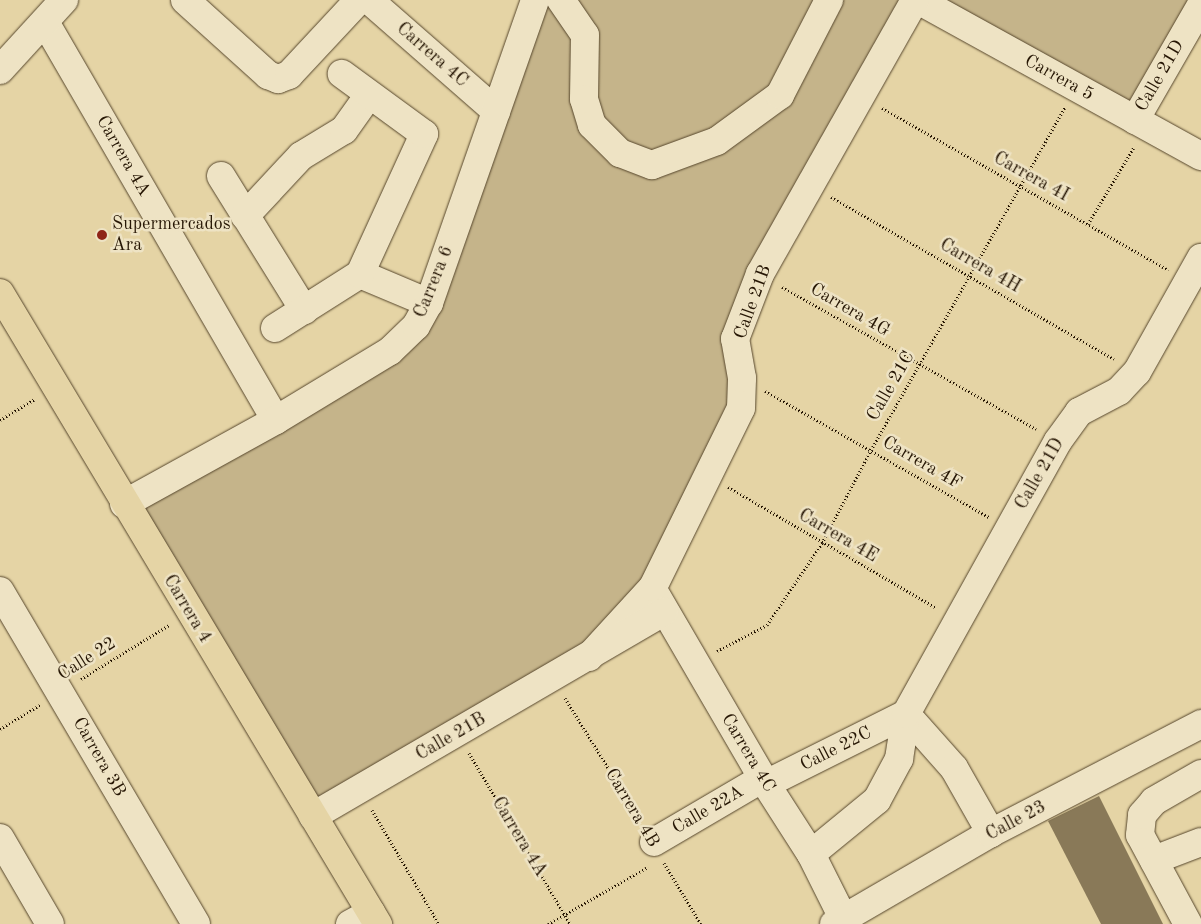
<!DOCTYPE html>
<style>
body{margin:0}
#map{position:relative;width:1201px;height:924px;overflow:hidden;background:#e5d4a5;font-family:"Old Standard TT",serif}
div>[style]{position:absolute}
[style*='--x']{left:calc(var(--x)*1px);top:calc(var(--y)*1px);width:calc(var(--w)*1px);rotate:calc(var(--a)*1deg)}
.green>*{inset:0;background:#c5b48a}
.building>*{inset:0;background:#897958}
.path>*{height:3px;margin-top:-1.5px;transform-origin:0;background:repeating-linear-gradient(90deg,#261604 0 1px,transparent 0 3.5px)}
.roads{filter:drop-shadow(0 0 1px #56462c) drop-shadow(0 0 1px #56462c)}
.minor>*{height:28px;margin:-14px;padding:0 14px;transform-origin:14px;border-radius:14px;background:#eee3c4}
.major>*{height:28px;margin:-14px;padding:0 14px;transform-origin:14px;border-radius:14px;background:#e5d4a5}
.dots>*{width:14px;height:14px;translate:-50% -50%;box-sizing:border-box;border:2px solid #eee3c4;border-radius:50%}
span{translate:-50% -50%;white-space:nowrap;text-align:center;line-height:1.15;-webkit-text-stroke:5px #eee3c4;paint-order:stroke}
.street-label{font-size:18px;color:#261604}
.poi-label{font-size:18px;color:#261604}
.left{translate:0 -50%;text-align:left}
</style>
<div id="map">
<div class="green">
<div style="clip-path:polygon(535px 0,915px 0,760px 274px,742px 378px,667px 557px,589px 657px,313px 816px,124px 504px,416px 326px)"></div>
<div style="clip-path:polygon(918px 0,1201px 0,1135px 120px)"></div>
</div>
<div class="building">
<div style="clip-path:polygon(1099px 796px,1163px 924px,1101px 924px,1048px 821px)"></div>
</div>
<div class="path">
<div style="--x:882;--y:108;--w:329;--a:29.5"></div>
<div style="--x:831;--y:197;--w:326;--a:29.8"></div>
<div style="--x:1088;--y:224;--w:90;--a:-59.1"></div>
<div style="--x:782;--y:287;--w:291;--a:29.2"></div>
<div style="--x:765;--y:391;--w:257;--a:29.4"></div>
<div style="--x:0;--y:420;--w:41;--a:-31"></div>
<div style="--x:728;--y:487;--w:241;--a:30.1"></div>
<div style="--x:717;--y:651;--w:56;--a:-27.5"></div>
<div style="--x:767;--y:625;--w:99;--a:-56.1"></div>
<div style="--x:822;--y:543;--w:105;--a:-62.2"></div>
<div style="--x:871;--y:450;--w:394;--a:-60.5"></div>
<div style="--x:81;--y:679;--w:103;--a:-31.5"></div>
<div style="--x:565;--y:698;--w:145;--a:58.3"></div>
<div style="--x:0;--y:729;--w:47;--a:-31"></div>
<div style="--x:469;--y:753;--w:199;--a:59.4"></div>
<div style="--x:372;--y:810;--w:132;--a:59.6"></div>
<div style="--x:664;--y:863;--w:71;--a:58.8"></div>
<div style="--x:548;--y:924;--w:115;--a:-29.7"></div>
</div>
<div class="roads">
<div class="minor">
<div style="--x:185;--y:0;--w:112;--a:42.1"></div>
<div style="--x:268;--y:75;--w:11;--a:22"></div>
<div style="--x:278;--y:79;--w:12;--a:-20"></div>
<div style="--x:289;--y:75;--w:103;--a:-47"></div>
<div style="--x:369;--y:0;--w:169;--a:41.2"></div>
<div style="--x:561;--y:0;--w:42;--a:55.6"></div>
<div style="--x:585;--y:35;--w:64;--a:90.9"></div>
<div style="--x:584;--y:99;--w:27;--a:73"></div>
<div style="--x:592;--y:125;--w:40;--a:45"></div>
<div style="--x:620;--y:153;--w:34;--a:21"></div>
<div style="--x:652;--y:165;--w:69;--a:-20.3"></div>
<div style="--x:717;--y:141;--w:78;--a:-36.1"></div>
<div style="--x:780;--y:95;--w:107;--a:-62.7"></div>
<div style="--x:918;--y:0;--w:323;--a:28.9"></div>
<div style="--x:45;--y:22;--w:460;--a:59.9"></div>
<div style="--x:0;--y:70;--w:95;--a:-47.6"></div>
<div style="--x:1135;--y:120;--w:133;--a:-60.1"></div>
<div style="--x:221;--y:176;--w:158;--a:58.2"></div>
<div style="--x:245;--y:216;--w:82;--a:-47"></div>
<div style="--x:301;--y:156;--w:50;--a:-31.2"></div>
<div style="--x:344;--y:130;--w:43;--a:-54.5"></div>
<div style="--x:360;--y:274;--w:75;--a:22.8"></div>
<div style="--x:275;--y:328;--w:101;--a:-32.4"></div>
<div style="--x:360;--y:274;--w:154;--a:-65.4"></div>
<div style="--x:424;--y:134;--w:102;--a:-143.8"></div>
<div style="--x:124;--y:504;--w:174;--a:-28.9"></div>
<div style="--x:276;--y:420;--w:133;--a:-31.2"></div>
<div style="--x:390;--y:351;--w:36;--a:-44"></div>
<div style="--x:416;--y:326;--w:26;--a:-61"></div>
<div style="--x:429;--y:303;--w:321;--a:-70.7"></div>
<div style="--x:0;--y:591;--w:386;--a:59.5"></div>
<div style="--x:656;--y:595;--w:219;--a:59.8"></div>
<div style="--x:766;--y:784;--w:83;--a:57.3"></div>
<div style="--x:811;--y:854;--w:72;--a:63.4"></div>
<div style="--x:589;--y:657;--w:95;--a:-47.6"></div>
<div style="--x:653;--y:587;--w:199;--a:-63.8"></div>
<div style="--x:741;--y:408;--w:30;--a:-88"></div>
<div style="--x:742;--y:378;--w:40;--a:-100"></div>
<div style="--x:735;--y:339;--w:70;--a:-69"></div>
<div style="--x:760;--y:274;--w:315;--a:-60.5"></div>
<div style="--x:906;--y:714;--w:72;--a:48.4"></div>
<div style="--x:954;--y:768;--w:75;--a:60.4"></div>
<div style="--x:766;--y:784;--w:157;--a:-26.6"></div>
<div style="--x:313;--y:816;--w:406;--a:-30.2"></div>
<div style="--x:0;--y:838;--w:99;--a:59.8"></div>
<div style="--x:654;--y:842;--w:126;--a:-30.4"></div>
<div style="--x:811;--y:854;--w:85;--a:-39.3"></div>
<div style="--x:877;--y:800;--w:47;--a:-61.8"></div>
<div style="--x:899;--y:759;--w:46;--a:-81.2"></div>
<div style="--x:906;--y:714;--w:312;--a:-60.9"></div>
<div style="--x:1058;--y:441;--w:36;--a:-54"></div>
<div style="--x:1079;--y:412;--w:45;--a:-27.7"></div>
<div style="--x:1119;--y:391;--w:26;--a:-47"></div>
<div style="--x:1137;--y:372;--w:131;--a:-60.7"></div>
<div style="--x:1154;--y:860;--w:50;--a:-21"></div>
<div style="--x:350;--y:924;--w:24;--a:-28"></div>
<div style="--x:834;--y:924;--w:181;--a:-30.1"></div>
<div style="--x:991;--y:833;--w:237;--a:-27.4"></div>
<div style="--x:1188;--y:924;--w:101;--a:-118.3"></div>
<div style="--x:1140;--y:835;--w:20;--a:-84"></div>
<div style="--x:1142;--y:815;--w:18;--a:-49"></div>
<div style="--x:1154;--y:801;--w:54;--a:-29.9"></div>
</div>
<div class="major">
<div style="--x:0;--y:293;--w:736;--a:59.08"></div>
</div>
</div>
<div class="dots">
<div style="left:102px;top:235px;background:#8f2418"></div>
</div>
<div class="street-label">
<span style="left:432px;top:55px;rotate:41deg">Carrera 4C</span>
<span style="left:1160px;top:76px;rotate:-60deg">Calle 21D</span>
<span style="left:1059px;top:78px;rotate:29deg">Carrera 5</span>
<span style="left:123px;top:156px;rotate:60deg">Carrera 4A</span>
<span style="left:1031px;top:177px;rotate:29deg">Carrera 4I</span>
<span style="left:980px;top:266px;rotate:30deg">Carrera 4H</span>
<span style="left:434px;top:282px;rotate:-68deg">Carrera 6</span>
<span style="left:753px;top:302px;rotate:-70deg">Calle 21B</span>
<span style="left:850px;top:310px;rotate:30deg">Carrera 4G</span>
<span style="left:891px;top:386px;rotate:-60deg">Calle 21C</span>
<span style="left:922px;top:463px;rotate:30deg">Carrera 4F</span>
<span style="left:1040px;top:474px;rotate:-60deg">Calle 21D</span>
<span style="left:838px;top:536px;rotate:30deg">Carrera 4E</span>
<span style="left:187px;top:609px;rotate:59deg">Carrera 4</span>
<span style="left:87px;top:659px;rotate:-32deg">Calle 22</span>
<span style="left:451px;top:737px;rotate:-30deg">Calle 21B</span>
<span style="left:836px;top:749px;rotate:-27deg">Calle 22C</span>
<span style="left:748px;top:753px;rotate:59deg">Carrera 4C</span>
<span style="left:99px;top:757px;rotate:60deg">Carrera 3B</span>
<span style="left:632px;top:808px;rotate:59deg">Carrera 4B</span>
<span style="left:708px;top:810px;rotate:-30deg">Calle 22A</span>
<span style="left:1016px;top:821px;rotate:-28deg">Calle 23</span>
<span style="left:519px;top:837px;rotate:59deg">Carrera 4A</span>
</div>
<div class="poi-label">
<span class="left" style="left:112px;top:235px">Supermercados<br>Ara</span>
</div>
</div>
